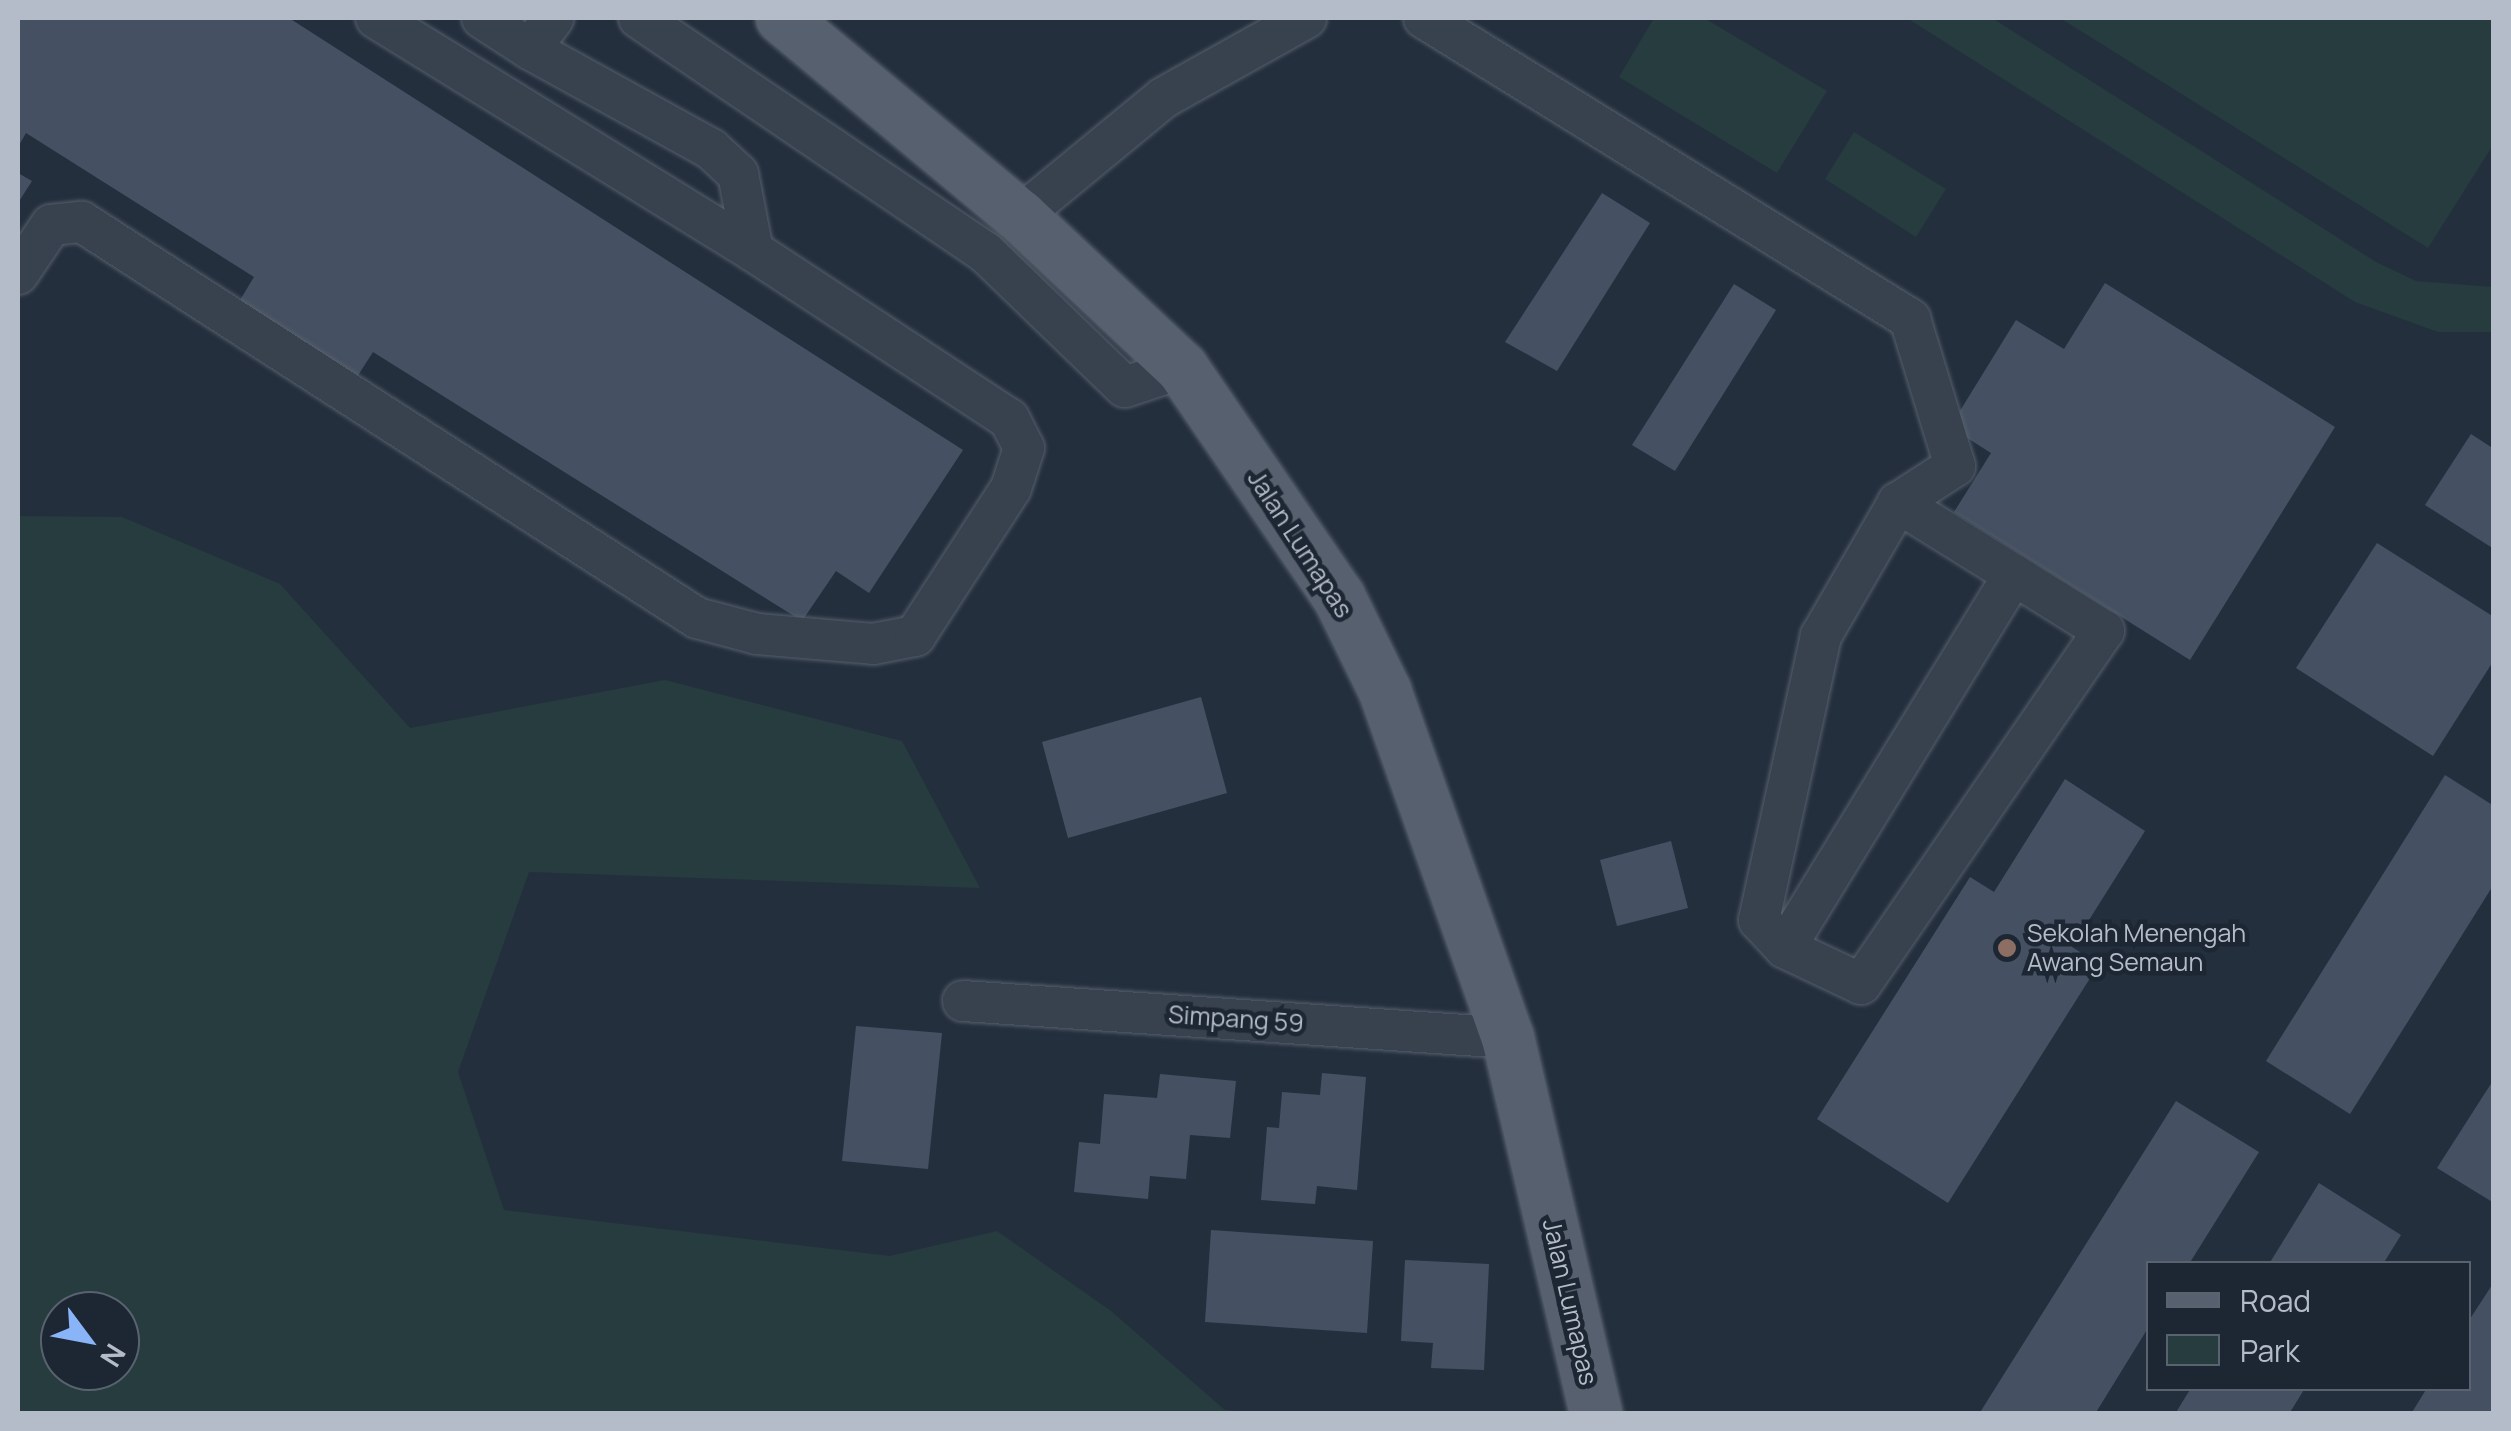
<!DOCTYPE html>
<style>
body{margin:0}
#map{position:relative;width:2511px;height:1431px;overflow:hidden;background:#242f3e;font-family:Manrope,sans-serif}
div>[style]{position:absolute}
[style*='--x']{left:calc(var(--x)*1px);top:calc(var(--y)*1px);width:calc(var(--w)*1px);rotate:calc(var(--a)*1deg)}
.green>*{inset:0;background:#263c3f}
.building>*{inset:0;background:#455162}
.roads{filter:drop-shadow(0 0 2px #565f6c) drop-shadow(0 0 2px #565f6c)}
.minor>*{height:40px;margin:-20px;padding:0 20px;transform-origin:20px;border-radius:20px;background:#38414e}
.major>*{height:52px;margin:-26px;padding:0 26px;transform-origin:26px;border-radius:26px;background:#56606e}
.dots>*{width:28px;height:28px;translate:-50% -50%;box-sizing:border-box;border:5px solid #1d2633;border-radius:50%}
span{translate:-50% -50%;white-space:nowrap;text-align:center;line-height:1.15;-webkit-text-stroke:9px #1d2633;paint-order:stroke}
.street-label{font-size:25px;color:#b4bcc9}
.poi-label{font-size:25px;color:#b4bcc9}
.left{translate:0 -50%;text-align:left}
.frame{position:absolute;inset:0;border:20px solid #b4bcc9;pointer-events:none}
.legend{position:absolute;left:2146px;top:1261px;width:325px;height:130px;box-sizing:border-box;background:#1d2633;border:2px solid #59626f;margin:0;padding:12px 18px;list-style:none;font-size:30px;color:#b4bcc9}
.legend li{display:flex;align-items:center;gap:20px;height:50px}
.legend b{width:50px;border:2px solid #59626f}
.north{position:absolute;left:40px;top:1291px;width:100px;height:100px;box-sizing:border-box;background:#1d2633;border:2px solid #59626f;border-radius:50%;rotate:122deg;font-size:28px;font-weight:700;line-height:40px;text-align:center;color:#b4bcc9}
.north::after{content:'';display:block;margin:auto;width:35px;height:45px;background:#8ab4f8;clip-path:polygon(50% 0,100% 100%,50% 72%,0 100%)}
</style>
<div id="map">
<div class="green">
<div style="clip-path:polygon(1654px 18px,1704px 18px,1827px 91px,1777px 173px,1619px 77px)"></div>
<div style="clip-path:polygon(1907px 18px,1992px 18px,2376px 262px,2416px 281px,2493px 287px,2493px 332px,2438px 332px,2355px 302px)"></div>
<div style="clip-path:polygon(2060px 18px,2493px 18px,2493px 145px,2428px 248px)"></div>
<div style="clip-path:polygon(1854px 132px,1946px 189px,1916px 237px,1825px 179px)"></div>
<div style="clip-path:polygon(evenodd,18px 516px,122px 517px,280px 584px,410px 728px,665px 680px,902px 741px,980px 888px,529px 872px,458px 1072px,504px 1210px,890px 1256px,997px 1231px,1111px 1311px,1225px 1410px,1259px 1413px,18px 1413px,18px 516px,120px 1311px,120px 1371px,60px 1371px,60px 1311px,120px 1311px)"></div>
</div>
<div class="building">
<div style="clip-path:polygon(18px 18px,289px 18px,963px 450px,869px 593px,836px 571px,802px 621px,373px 352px,355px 380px,237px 305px,254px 277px,26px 133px,18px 147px)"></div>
<div style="clip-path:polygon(18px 173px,32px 181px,18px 203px)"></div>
<div style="clip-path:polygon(1602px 193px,1650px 223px,1557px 371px,1505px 342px)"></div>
<div style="clip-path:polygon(2105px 283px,2335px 427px,2190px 660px,1954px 512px,1991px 453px,1950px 427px,2016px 320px,2064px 349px)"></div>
<div style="clip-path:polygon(1734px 284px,1776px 310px,1675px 471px,1632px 445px)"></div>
<div style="clip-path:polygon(2471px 434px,2494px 449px,2494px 549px,2425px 505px)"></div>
<div style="clip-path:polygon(2377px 543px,2494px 617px,2494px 660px,2433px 756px,2296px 668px)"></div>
<div style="clip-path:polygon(1201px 697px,1227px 793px,1068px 838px,1042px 742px)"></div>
<div style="clip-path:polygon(2445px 775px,2494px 806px,2494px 884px,2350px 1114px,2266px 1061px)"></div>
<div style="clip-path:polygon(2065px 779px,2145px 831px,2072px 947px,2099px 964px,1948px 1203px,1817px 1119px,1970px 877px,1994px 892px)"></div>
<div style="clip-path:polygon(1671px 841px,1688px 908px,1617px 926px,1600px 860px)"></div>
<div style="clip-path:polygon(856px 1026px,942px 1033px,928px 1169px,842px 1161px)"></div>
<div style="clip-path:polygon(1322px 1073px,1366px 1077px,1357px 1190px,1317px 1186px,1315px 1204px,1261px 1200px,1267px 1127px,1279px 1128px,1282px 1092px,1320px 1095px)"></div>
<div style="clip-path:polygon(1160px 1074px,1236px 1081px,1230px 1138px,1190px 1135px,1186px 1179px,1150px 1176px,1148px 1199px,1074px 1192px,1079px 1142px,1100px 1144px,1104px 1094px,1157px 1098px)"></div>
<div style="clip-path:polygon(2494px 1079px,2494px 1203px,2437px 1168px)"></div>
<div style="clip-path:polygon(2176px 1101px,2259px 1152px,2189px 1264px,2148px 1264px,2148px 1328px,2095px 1414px,1979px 1414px)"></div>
<div style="clip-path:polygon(2319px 1183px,2401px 1235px,2383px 1264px,2269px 1264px)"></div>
<div style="clip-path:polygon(1211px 1230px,1373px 1241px,1367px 1333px,1205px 1322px)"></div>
<div style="clip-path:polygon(1405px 1260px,1489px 1264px,1484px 1370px,1431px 1368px,1433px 1343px,1401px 1341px)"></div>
<div style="clip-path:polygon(2494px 1282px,2494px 1414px,2411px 1414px,2427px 1388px,2468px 1388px,2468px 1322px)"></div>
<div style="clip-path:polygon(2191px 1388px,2305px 1388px,2289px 1414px,2175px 1414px)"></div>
</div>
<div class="roads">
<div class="minor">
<div style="--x:376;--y:18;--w:443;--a:31.7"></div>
<div style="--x:482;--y:18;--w:57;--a:32.9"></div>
<div style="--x:639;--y:18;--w:418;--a:34.1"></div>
<div style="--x:985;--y:252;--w:194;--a:44"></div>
<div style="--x:1125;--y:387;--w:60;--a:-18.4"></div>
<div style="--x:1424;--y:18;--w:572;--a:31.77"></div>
<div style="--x:1910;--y:319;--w:154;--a:73"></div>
<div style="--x:1955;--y:466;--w:68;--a:147"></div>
<div style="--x:1898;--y:503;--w:154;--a:120.1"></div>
<div style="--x:1821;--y:636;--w:291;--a:102.3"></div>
<div style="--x:1759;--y:920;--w:38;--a:47"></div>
<div style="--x:1785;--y:948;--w:84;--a:25.3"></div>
<div style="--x:1861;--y:984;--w:429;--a:-55.5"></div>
<div style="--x:2104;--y:631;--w:243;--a:-148.1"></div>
<div style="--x:1020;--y:216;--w:185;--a:-39.5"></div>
<div style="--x:1163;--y:98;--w:164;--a:-29.2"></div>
<div style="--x:18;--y:274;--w:59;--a:-56"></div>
<div style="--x:51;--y:225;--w:31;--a:-6"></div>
<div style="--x:82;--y:222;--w:731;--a:32.78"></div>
<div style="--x:697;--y:618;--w:62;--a:14.9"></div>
<div style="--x:757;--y:634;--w:116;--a:4.9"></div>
<div style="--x:873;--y:644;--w:43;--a:-10.8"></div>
<div style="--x:915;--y:636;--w:176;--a:-57"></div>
<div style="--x:1011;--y:488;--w:42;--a:-72"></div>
<div style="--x:1024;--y:448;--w:33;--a:-117"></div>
<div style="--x:1009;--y:419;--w:306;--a:-146.7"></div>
<div style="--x:753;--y:251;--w:78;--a:-101"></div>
<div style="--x:738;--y:174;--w:37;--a:-137"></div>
<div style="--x:711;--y:149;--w:207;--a:-151.1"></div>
<div style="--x:530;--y:49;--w:39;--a:-53"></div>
<div style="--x:1785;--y:948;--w:438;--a:-58.5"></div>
<div style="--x:963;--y:1001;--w:546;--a:3.88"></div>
</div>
<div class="major">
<div style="--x:782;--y:18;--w:310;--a:39.8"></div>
<div style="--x:1020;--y:216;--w:222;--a:43.2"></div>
<div style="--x:1182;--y:368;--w:278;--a:55.6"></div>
<div style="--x:1339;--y:597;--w:105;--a:63.9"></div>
<div style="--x:1385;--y:691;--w:368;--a:70.5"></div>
<div style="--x:1508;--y:1038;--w:386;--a:76.8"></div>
</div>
</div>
<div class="dots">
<div style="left:2007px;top:948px;background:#8d6e63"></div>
</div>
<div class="street-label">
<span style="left:1300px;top:544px;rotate:57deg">Jalan Lumapas</span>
<span style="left:1236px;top:1019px;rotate:4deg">Simpang 59</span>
<span style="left:1570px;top:1302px;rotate:77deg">Jalan Lumapas</span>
</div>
<div class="poi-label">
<span class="left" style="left:2027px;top:948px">Sekolah Menengah<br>Awang Semaun</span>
</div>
<div class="frame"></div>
<ul class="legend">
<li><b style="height:12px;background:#56606e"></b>Road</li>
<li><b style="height:28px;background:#263c3f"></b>Park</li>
</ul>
<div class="north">N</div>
</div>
